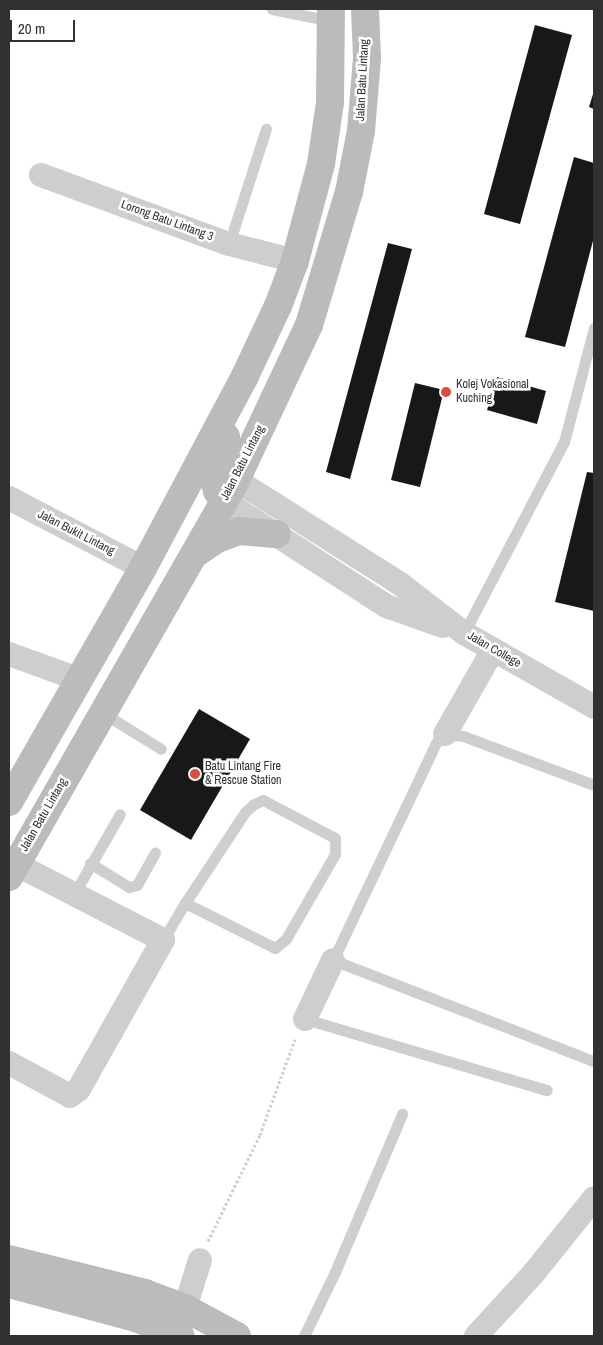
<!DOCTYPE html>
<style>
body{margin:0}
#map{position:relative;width:603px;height:1345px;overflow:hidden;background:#fff;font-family:"Archivo Narrow",sans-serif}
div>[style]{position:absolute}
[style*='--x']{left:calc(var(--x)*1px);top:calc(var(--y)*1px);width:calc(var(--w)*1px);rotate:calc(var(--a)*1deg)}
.building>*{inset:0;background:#181818}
.path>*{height:3px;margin-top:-1.5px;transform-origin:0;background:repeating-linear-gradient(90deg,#cecece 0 2.5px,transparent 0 5px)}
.lane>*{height:11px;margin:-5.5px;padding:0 5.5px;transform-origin:5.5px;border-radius:5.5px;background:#cecece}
.street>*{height:24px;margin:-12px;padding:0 12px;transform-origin:12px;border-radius:12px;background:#cecece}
.secondary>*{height:28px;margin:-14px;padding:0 14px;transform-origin:14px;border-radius:14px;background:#bbb}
.dots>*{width:14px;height:14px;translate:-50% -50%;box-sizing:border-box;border:2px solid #fff;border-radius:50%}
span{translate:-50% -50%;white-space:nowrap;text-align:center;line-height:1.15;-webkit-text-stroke:5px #fff;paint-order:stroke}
.street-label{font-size:12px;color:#313131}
.poi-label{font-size:12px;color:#313131}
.left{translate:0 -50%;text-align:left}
.frame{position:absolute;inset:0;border:10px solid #313131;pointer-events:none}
.scale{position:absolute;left:10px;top:20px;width:65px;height:22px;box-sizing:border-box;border:2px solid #313131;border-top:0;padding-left:6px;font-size:15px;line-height:18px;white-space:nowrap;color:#313131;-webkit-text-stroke:4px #fff;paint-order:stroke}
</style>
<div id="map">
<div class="building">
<div style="clip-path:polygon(535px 25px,572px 35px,520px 224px,484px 214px)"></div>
<div style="clip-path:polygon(594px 91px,594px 109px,589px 107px)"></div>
<div style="clip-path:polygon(574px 157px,594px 163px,594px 237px,565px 347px,525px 337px)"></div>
<div style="clip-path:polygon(388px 243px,412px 249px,350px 479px,326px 472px)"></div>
<div style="clip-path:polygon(497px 377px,546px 391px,537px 424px,487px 410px)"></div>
<div style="clip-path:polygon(415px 383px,444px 390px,420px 487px,391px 480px)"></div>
<div style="clip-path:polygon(587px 472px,594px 473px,594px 611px,555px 602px)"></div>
<div style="clip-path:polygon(199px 709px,250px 739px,191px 840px,140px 810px)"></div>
</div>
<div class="path">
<div style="--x:208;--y:1241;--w:118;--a:-63.9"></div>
<div style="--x:260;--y:1135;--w:102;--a:-70"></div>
</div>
<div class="lane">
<div style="--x:272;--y:9;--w:60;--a:11.5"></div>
<div style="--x:229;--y:244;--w:121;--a:-72.2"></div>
<div style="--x:464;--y:633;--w:216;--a:-62.4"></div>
<div style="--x:564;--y:442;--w:118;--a:-75.3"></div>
<div style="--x:103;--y:713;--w:68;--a:31.8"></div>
<div style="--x:594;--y:785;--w:140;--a:-159.5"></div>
<div style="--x:463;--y:736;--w:18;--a:-174"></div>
<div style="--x:445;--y:734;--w:13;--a:135"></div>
<div style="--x:436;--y:743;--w:240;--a:115.4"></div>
<div style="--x:333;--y:960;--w:280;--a:21.2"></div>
<div style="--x:90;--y:863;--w:46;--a:31.6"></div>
<div style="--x:129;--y:887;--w:8;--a:-14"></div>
<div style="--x:137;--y:885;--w:37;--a:-61"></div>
<div style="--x:74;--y:894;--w:92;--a:-60.1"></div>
<div style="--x:163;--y:940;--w:43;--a:-59.3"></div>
<div style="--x:185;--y:903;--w:109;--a:-56.6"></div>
<div style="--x:245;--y:812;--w:12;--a:-42"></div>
<div style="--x:254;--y:804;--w:10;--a:-24"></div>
<div style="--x:263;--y:800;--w:81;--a:27.8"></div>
<div style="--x:335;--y:838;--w:16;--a:90"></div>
<div style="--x:335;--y:854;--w:98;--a:120"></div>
<div style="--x:286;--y:939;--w:14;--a:141"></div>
<div style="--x:275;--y:948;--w:101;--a:-153.4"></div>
<div style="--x:305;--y:1019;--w:252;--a:16.4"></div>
<div style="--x:304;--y:1336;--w:71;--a:-64.2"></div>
<div style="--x:335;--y:1272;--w:172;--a:-67"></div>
</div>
<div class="street">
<div style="--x:41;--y:175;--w:200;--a:20.2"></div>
<div style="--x:229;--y:244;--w:68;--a:14.4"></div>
<div style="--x:236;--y:480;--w:193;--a:32.3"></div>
<div style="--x:399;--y:583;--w:82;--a:37.6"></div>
<div style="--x:464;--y:633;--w:150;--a:29.6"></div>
<div style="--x:9;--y:498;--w:151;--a:27.6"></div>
<div style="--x:224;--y:501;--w:193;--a:32.9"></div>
<div style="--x:386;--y:606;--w:60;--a:19.3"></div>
<div style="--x:9;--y:654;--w:73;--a:19.9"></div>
<div style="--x:445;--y:734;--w:97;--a:-60.3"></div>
<div style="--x:305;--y:1019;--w:65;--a:-64.6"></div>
<div style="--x:9;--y:1063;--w:69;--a:28.4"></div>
<div style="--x:70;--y:1096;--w:11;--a:-38"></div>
<div style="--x:79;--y:1089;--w:171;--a:-60.6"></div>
<div style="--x:163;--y:940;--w:165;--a:-152.7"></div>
<div style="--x:185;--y:1308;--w:50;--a:-72.6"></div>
<div style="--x:476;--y:1336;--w:84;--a:-47.4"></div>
<div style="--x:533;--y:1274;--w:97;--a:-51.2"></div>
</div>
<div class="secondary">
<div style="--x:224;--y:501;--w:12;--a:-125"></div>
<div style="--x:217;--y:491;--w:12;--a:-104"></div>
<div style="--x:214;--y:479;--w:44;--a:-74.1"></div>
<div style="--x:195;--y:554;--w:27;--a:-34"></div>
<div style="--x:217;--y:539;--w:23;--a:-20"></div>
<div style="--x:239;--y:531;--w:38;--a:5"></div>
<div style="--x:9;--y:802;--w:270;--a:-60.2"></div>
<div style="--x:143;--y:568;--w:217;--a:-62"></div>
<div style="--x:245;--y:376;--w:77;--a:-64.8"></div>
<div style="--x:278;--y:306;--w:48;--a:-69.3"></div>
<div style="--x:295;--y:261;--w:100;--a:-75"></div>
<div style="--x:321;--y:164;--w:63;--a:-81.7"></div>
<div style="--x:330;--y:102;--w:93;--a:-89.4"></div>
<div style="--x:9;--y:877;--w:457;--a:-60.2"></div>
<div style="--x:236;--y:480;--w:171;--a:-64.8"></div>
<div style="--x:309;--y:325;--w:139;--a:-73.3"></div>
<div style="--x:349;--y:192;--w:62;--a:-78.9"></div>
<div style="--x:361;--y:131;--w:73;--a:-85.3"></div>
<div style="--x:367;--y:58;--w:49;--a:-92.3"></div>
<div style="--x:9;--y:1259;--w:140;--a:14"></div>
<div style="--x:145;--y:1293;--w:43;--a:20.6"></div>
<div style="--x:185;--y:1308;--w:59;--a:28.3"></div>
<div style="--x:9;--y:1284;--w:131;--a:15"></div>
<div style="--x:136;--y:1318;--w:48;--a:21.8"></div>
</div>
<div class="dots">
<div style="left:446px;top:392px;background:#de4a3c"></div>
<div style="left:195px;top:774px;background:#de4a3c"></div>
</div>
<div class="street-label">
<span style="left:363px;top:80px;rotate:-87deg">Jalan Batu Lintang</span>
<span style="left:167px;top:221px;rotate:20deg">Lorong Batu Lintang 3</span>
<span style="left:243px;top:463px;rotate:-63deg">Jalan Batu Lintang</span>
<span style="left:76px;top:533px;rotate:27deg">Jalan Bukit Lintang</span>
<span style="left:494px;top:650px;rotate:30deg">Jalan College</span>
<span style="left:44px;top:815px;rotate:-60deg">Jalan Batu Lintang</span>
</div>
<div class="poi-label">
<span class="left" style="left:456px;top:392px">Kolej Vokasional<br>Kuching</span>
<span class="left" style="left:205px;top:774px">Batu Lintang Fire<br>&amp; Rescue Station</span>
</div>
<div class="frame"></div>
<div class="scale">20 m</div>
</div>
